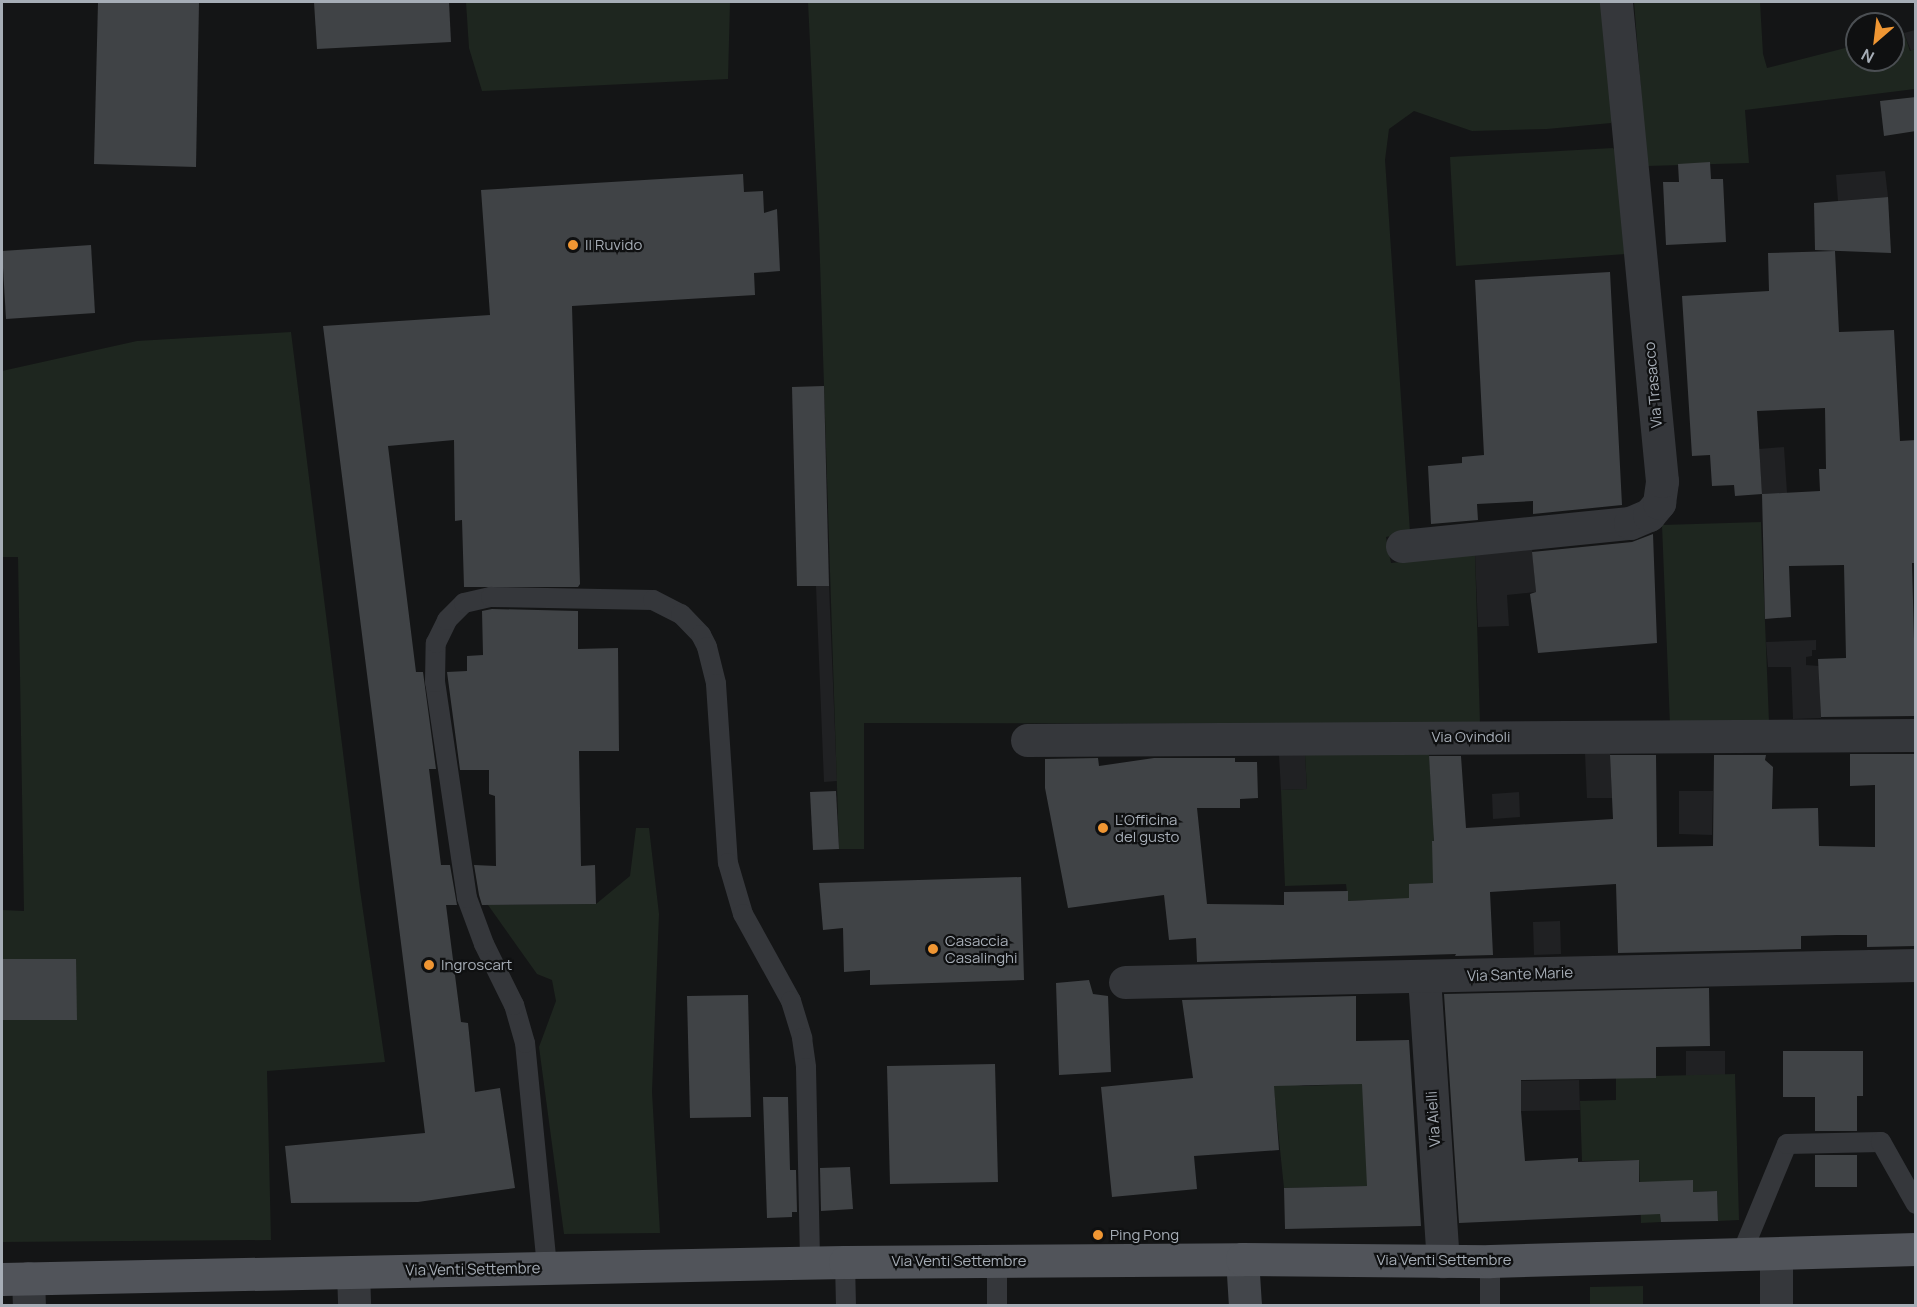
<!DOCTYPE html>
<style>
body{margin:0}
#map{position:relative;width:1917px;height:1307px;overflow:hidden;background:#141516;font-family:Manrope,sans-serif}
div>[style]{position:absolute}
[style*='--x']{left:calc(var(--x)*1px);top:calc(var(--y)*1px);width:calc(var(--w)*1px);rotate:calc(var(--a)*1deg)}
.built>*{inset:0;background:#202123}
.green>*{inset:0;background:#1e261f}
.building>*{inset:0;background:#404346}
.lane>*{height:20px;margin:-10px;padding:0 10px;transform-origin:10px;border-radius:10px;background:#35373b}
.street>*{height:33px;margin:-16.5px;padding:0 16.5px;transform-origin:16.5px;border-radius:16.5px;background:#35373b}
.secondary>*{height:33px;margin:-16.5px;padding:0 16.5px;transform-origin:16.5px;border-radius:16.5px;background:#43464b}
.primary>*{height:33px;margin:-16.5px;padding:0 16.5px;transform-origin:16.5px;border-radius:16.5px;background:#51545a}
.dots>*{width:16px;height:16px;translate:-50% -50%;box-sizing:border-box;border:3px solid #0f1011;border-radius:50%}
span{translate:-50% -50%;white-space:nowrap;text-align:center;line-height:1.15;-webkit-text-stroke:4.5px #0f1011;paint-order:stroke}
.poi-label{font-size:15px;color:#a6adb6}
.left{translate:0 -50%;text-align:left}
.street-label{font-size:15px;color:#a6adb6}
.frame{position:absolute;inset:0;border:3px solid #a6adb6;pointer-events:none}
.north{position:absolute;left:1845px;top:12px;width:60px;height:60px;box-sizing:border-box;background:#0f1011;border:2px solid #4b4f53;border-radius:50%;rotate:208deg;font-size:16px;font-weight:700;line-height:24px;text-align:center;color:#a6adb6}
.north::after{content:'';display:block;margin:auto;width:21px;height:27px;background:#ef9633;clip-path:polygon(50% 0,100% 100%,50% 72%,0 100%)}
</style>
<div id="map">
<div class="built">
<div style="clip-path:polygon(1915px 30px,1915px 49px,1911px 51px,1904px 33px)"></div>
<div style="clip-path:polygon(1885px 171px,1888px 197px,1838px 201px,1836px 175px)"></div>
<div style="clip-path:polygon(1784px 447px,1787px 493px,1762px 494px,1759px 449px)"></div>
<div style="clip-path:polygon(1532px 548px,1536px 592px,1507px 595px,1509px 626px,1478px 627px,1475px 554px)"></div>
<div style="clip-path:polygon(816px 586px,829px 586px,837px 781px,824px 782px)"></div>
<div style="clip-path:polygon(1816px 640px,1816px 650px,1812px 650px,1812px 656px,1806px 657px,1806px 665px,1819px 666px,1821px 718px,1793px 719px,1791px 667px,1768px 667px,1766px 642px)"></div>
<div style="clip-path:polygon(1610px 752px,1612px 798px,1587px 798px,1585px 753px)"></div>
<div style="clip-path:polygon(1305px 754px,1307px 789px,1281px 790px,1279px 755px)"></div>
<div style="clip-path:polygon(1679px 791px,1713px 791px,1712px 835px,1679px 834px)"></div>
<div style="clip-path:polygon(1519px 792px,1520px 817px,1493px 819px,1492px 794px)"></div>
<div style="clip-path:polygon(1560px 921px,1561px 954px,1534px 955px,1533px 922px)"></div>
<div style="clip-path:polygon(1686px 1051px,1725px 1051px,1725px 1077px,1686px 1077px)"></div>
<div style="clip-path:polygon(1579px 1080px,1580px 1110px,1521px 1111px,1521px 1081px)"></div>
</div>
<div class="green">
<div style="clip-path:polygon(466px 2px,730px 2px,728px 79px,482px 91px,469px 48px)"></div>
<div style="clip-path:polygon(808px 2px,1606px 2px,1616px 112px,1611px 123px,1547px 129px,1472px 131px,1414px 111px,1389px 129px,1385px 160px,1410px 532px,1386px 537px,1391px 563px,1475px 554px,1480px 724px,864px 723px,864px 849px,839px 849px,819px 231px)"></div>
<div style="clip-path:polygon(1634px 2px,1760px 2px,1763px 54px,1767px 68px,1857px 45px,1857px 60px,1893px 60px,1893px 36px,1904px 33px,1910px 51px,1915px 49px,1915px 89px,1745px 110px,1749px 163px,1647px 166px)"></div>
<div style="clip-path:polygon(1613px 148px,1620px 158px,1626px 254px,1456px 266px,1450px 157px)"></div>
<div style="clip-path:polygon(291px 332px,360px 890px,385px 1062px,267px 1071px,271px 1240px,2px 1242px,2px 910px,24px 911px,18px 557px,2px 557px,2px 371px,137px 341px)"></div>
<div style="clip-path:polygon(1761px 522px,1769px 722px,1670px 725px,1662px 525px)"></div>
<div style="clip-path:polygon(1429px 753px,1434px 832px,1433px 883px,1409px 885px,1410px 927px,1367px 921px,1366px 900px,1348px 901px,1346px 884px,1285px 886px,1281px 790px,1307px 789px,1305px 754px)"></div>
<div style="clip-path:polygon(636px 828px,649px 828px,659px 914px,652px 1092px,660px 1233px,564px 1234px,539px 1047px,556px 1001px,552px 980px,537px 974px,488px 905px,596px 904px,630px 876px)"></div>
<div style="clip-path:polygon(1735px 1074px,1739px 1220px,1718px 1221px,1717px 1191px,1693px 1192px,1660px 1181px,1661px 1222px,1641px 1223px,1639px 1160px,1582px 1161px,1580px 1101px,1616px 1100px,1616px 1077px)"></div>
<div style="clip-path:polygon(1273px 1082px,1304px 1086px,1380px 1083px,1364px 1118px,1368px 1186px,1284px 1188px)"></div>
<div style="clip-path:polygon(1643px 1286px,1643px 1305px,1590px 1305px,1590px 1287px)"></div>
</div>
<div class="building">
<div style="clip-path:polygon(98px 2px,199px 2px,196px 167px,94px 164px)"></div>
<div style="clip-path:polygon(314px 2px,449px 2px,451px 42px,317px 49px)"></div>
<div style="clip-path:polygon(1916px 97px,1916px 131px,1884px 136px,1880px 101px)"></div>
<div style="clip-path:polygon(1710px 162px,1711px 179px,1723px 179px,1726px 242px,1666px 245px,1663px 182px,1679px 182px,1678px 164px)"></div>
<div style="clip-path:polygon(743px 174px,744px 192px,763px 191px,764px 213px,777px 209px,780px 271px,754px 273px,755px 295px,572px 306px,580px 584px,578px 587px,464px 587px,462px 520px,455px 521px,454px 440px,388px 446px,416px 672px,423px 672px,436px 769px,429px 769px,441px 865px,450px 865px,457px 905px,446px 905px,461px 1022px,468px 1023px,475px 1092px,500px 1088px,515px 1188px,418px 1202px,291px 1203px,285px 1146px,425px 1133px,323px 326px,490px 315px,481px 190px)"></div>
<div style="clip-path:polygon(1888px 197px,1891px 253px,1815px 250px,1814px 203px)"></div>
<div style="clip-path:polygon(91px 245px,95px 313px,6px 319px,2px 251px)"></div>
<div style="clip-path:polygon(evenodd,1835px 251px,1839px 332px,1894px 330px,1900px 441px,1916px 440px,1916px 563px,1912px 563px,1916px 716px,1821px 717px,1818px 659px,1846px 658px,1844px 565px,1789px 566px,1791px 617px,1765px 619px,1762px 494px,1735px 496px,1734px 485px,1712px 486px,1710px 455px,1692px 456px,1682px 296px,1769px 291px,1768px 253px,1835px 251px,1825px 408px,1826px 469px,1819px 469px,1820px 491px,1762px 494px,1757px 411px,1825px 408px)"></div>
<div style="clip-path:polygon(1610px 272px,1622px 505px,1533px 514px,1533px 501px,1477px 504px,1478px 520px,1431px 524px,1428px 466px,1462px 463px,1462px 457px,1484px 455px,1475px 280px)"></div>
<div style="clip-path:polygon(824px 386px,829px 586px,797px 586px,792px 387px)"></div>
<div style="clip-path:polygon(1653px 534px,1657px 643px,1538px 653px,1530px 594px,1536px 592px,1532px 552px,1632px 542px)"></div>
<div style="clip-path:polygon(492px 609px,578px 611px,578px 649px,618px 648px,619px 751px,579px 751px,581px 866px,595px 865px,596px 904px,482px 905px,479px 895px,474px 865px,496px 866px,495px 796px,489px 794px,489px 770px,460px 770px,447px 672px,467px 671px,467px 656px,483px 655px,482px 611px)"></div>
<div style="clip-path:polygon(1850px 754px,1916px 754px,1916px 946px,1867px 947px,1867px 935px,1837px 935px,1801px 936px,1801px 949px,1618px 953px,1616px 884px,1490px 892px,1493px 955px,1455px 956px,1456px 954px,1197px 962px,1196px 938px,1169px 940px,1164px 895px,1068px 908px,1045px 788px,1045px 759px,1098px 758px,1099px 766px,1154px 758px,1235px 758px,1235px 762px,1257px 762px,1258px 798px,1240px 799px,1240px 808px,1197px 808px,1207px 904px,1284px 905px,1284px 892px,1348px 891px,1348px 901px,1409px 898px,1409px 884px,1433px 883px,1432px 841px,1434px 841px,1429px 756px,1461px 756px,1466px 828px,1613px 819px,1610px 755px,1656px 755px,1657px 847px,1713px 846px,1714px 755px,1766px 755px,1765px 760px,1773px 767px,1772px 809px,1818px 808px,1819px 846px,1875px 847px,1875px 785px,1850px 786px)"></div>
<div style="clip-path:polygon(836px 791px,839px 849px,813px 850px,810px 792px)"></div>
<div style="clip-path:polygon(1021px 877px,1024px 980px,870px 985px,870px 970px,844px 972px,843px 928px,823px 930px,819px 883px)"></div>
<div style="clip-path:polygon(2px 959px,76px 959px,77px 1020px,2px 1020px)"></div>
<div style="clip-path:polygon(1089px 980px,1093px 994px,1108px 996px,1111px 1072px,1059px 1075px,1056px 983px)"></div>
<div style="clip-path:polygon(1709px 988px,1710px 1046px,1656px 1047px,1656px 1078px,1521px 1080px,1521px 1111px,1525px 1161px,1578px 1158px,1578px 1162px,1639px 1160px,1639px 1182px,1693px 1180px,1693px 1192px,1717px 1191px,1718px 1221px,1661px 1222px,1660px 1214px,1459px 1223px,1444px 994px)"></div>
<div style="clip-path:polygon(748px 995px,751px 1117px,690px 1118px,687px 996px)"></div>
<div style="clip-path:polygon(1356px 996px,1356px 1041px,1409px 1040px,1421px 1226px,1285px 1229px,1284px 1188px,1367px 1186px,1362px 1084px,1274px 1086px,1279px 1150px,1194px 1156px,1197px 1189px,1112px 1197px,1101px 1087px,1193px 1078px,1182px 1000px)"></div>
<div style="clip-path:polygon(1783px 1051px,1863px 1051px,1863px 1096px,1857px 1096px,1857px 1131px,1815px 1131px,1815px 1097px,1783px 1097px)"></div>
<div style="clip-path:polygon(995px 1064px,998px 1182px,890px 1184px,887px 1066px)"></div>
<div style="clip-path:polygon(763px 1097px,788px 1097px,790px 1170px,796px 1170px,797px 1212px,792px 1212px,792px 1217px,767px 1218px)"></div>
<div style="clip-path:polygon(1815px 1155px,1857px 1155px,1857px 1187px,1815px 1187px)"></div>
<div style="clip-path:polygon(850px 1167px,853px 1209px,821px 1211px,820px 1168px)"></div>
</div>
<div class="lane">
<div style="--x:1741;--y:1255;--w:120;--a:-67.5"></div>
<div style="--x:1787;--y:1144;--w:94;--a:-1.2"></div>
<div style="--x:1881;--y:1142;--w:71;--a:60.6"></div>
<div style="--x:997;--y:1261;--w:45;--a:90"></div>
<div style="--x:845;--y:1262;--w:44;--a:88.7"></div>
<div style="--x:547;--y:1267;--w:225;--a:-95.6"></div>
<div style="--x:525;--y:1043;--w:40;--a:-106"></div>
<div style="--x:514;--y:1005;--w:68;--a:-116.2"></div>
<div style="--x:484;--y:944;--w:49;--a:-110.3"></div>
<div style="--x:467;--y:898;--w:218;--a:-98.4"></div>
<div style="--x:435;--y:682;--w:39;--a:-89"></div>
<div style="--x:436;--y:643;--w:25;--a:-64"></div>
<div style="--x:447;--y:620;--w:24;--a:-45"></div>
<div style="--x:464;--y:603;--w:28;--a:-13"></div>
<div style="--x:491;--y:597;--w:162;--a:1.1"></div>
<div style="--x:653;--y:600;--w:31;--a:27"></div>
<div style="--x:681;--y:614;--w:29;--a:46"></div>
<div style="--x:701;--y:635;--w:13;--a:63"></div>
<div style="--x:707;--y:647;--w:38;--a:76"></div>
<div style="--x:716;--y:684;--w:179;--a:86.2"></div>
<div style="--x:728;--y:863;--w:53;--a:73.6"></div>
<div style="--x:743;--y:914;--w:99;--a:61.1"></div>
<div style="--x:791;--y:1001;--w:39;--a:73"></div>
<div style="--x:802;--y:1038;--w:30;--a:82"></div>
<div style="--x:806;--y:1068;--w:195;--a:88.8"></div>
<div style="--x:1490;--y:1306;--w:45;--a:-90"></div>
</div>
<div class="street">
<div style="--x:1402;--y:546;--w:229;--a:-5.8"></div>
<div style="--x:1630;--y:523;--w:21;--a:-23"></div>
<div style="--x:1649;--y:515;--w:16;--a:-50"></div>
<div style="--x:1659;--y:503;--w:22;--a:-82"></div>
<div style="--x:1662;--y:481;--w:481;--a:-95.5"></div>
<div style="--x:1027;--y:740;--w:889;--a:-0.32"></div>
<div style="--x:1424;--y:977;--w:285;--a:86.2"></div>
<div style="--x:1125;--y:982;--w:791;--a:-1.23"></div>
<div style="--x:1776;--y:1254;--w:52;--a:90"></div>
<div style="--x:353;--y:1272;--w:34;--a:88"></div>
<div style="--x:28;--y:1278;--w:28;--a:88"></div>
</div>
<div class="secondary">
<div style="--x:1242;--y:1259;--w:47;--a:86.3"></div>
</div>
<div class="primary">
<div style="--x:2;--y:1279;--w:843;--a:-1.16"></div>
<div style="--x:845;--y:1262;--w:397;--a:-0.4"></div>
<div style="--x:1242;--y:1259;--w:248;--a:0.5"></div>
<div style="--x:1490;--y:1261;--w:426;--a:-1.6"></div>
</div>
<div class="dots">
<div style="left:573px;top:245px;background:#ef9633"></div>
<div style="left:1103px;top:828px;background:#ef9633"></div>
<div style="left:933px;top:949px;background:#ef9633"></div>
<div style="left:429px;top:965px;background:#ef9633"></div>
<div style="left:1098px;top:1235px;background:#ef9633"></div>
</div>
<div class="poi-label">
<span class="left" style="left:585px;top:245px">Il Ruvido</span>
<span class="left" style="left:1115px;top:828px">L'Officina<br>del gusto</span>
<span class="left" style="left:945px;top:949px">Casaccia<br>Casalinghi</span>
<span class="left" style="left:441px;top:965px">Ingroscart</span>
<span class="left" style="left:1110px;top:1235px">Ping Pong</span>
</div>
<div class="street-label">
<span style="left:1653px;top:385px;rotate:-95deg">Via Trasacco</span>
<span style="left:1471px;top:737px">Via Ovindoli</span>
<span style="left:1520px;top:974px;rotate:-2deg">Via Sante Marie</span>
<span style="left:1433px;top:1119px;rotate:-94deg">Via Aielli</span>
<span style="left:1444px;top:1260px">Via Venti Settembre</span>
<span style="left:959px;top:1261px">Via Venti Settembre</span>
<span style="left:473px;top:1269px;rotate:-1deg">Via Venti Settembre</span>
</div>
<div class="frame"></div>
<div class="north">N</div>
</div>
